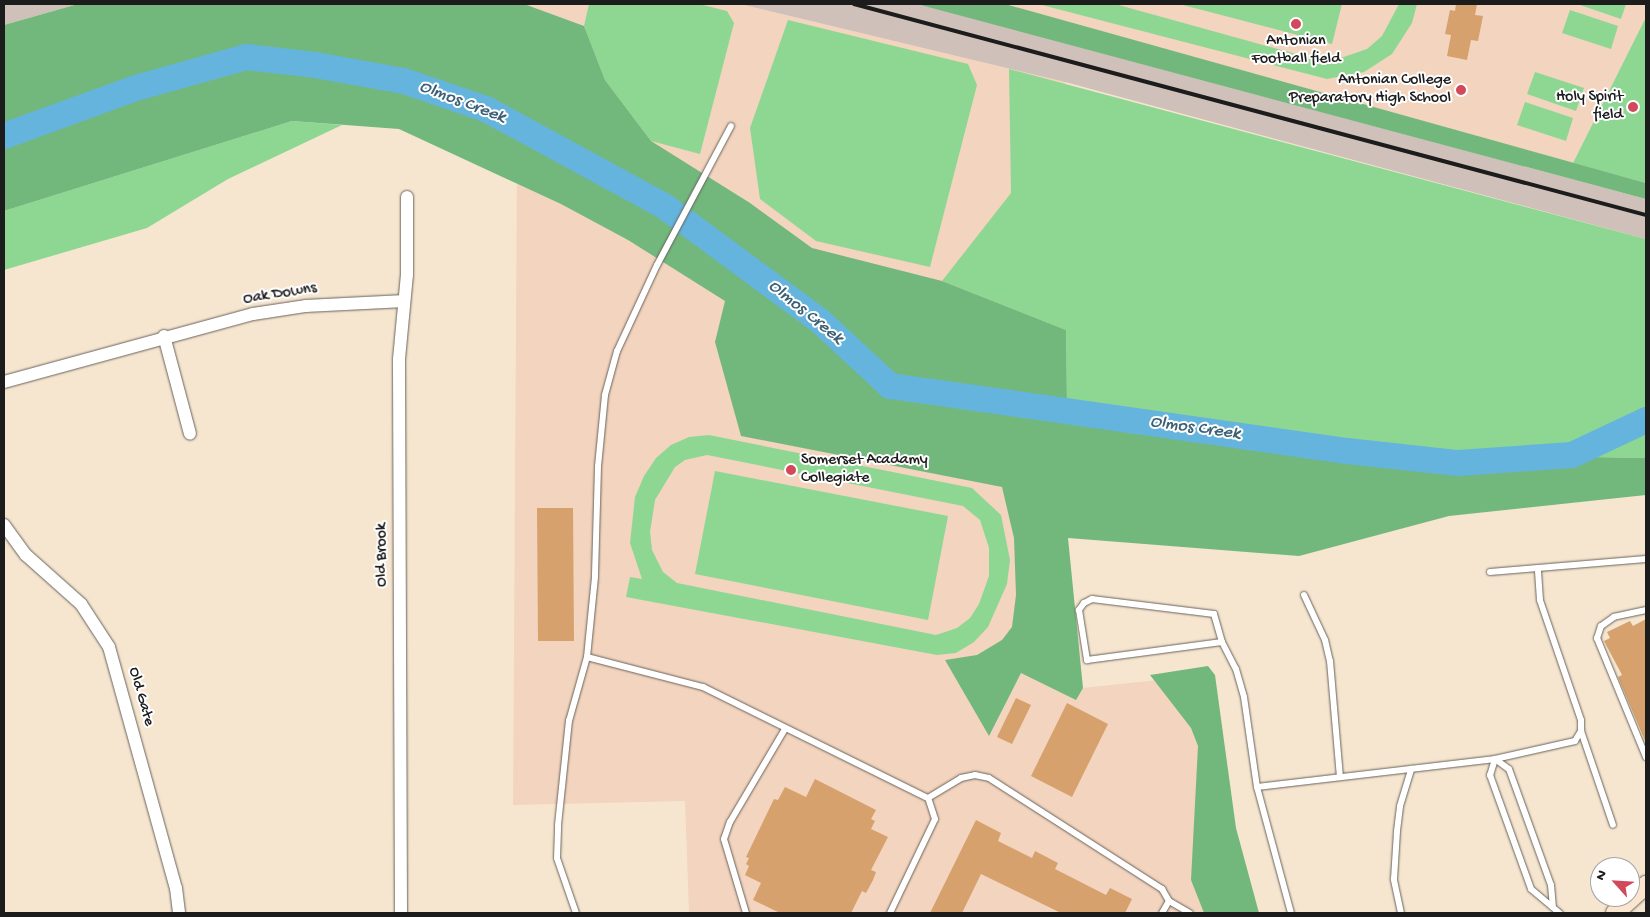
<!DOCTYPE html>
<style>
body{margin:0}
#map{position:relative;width:1650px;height:917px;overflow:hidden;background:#f6e6d0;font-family:"Gochi Hand",sans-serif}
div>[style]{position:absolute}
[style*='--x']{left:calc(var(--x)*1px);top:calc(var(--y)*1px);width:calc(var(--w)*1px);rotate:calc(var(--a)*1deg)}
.built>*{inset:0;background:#f3d4be}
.industrial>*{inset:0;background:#cfc0ba}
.green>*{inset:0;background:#8ed793}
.forest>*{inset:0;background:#72b87d}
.river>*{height:26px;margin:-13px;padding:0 13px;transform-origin:13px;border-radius:13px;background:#64b4de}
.building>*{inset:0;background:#d6a16d}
.roads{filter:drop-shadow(0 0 1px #68635b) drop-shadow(0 0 1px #68635b)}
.service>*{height:6px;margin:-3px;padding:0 3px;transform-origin:3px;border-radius:3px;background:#fff}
.minor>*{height:12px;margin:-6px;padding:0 6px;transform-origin:6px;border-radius:6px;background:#fff}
.secondary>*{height:18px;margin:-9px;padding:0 9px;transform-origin:9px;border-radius:9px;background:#fce5cf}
.rail>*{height:4px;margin:-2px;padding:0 2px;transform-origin:2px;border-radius:2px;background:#1c1c1c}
.dots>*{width:14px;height:14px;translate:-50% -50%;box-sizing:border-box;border:2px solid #fff;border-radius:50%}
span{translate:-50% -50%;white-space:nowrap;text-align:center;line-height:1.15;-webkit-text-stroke:4px #fff;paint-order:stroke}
.poi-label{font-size:16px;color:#1c1c1c}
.right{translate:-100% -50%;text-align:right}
.left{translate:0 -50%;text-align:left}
.street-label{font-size:16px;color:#1c1c1c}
.water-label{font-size:18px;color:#3c6073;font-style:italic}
.frame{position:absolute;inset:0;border:5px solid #1c1c1c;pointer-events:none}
.north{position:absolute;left:1590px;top:857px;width:50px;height:50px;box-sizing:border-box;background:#fff;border:1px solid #a4a4a4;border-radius:50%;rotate:296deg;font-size:14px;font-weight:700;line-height:20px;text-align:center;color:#1c1c1c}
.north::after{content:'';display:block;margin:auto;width:18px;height:22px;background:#d1495b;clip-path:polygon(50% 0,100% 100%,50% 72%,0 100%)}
</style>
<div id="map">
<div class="built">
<div style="clip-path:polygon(518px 4px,740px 4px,1065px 82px,1067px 538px,1082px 688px,1196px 676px,1228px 913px,689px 913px,685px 801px,513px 805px)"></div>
<div style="clip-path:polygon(1005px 4px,1646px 4px,1646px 17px,1573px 163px)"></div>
</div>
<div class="industrial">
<div style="clip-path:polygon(4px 4px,78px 4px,4px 25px)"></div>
<div style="clip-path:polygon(740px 4px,917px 4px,943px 10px,1646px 199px,1646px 239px,1065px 82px)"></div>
</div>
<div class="green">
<div style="clip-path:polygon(589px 4px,699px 4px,727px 11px,734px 23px,700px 154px,651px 141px,605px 80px,584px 26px)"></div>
<div style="clip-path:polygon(1038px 4px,1115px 4px,1314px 59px,1332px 61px,1367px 49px,1382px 36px,1399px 4px,1417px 4px,1412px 23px,1392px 54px,1364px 72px,1327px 79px)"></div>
<div style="clip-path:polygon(1179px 4px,1342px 4px,1332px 44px)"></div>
<div style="clip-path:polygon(1577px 4px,1626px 4px,1621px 19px)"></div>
<div style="clip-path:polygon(1570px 10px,1618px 26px,1611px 49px,1562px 33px)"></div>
<div style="clip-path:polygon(1646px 17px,1646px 183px,1573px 163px)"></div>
<div style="clip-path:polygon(788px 20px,968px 64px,977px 85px,930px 267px,816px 241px,760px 199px,750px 128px)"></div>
<div style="clip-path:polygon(1009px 69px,1646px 239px,1646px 458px,1489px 455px,1292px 435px,1067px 403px,1066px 330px,942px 281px,1011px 193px)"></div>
<div style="clip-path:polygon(1535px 72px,1584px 88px,1576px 111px,1527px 94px)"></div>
<div style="clip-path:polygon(1525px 102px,1573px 118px,1566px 141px,1517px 125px)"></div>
<div style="clip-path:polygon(292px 121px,342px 125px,228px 179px,147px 228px,4px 270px,4px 211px)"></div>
<div style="clip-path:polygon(evenodd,709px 435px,972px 488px,1001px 515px,1010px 560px,1007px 584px,988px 627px,974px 642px,956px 653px,937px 655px,626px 597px,630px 577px,642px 579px,630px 543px,635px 497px,644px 476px,656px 458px,671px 445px,689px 437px,709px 435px,707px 455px,963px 506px,980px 520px,989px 548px,989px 576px,979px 604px,970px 618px,957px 628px,936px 635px,677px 583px,663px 572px,652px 550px,650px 532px,655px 500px,675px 467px,685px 460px,707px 455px)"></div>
<div style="clip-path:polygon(715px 471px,948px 516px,928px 620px,695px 574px)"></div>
</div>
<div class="forest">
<div style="clip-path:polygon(78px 4px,524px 4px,584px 26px,605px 80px,651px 141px,750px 203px,812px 248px,942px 281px,1066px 330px,1067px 403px,1292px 435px,1489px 455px,1646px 458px,1646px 495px,1449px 516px,1299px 556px,1068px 538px,1083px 688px,1076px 700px,1021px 673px,989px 736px,945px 660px,977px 655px,1002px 640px,1012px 627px,1016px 595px,1014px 538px,1002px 487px,741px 436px,715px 342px,725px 301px,628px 240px,561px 204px,399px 129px,292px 121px,4px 211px,4px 25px)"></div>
<div style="clip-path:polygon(917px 4px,1005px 4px,1646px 183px,1646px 199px)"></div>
<div style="clip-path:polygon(1208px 666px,1215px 675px,1236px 828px,1259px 913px,1204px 913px,1191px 880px,1198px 746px,1191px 728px,1150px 675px)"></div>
</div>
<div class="river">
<div style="--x:4;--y:136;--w:140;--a:-20"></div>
<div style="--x:136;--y:88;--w:114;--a:-15.7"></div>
<div style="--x:246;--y:57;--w:69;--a:6.6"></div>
<div style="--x:315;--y:65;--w:90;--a:10.2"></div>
<div style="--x:404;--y:81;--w:87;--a:18.9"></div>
<div style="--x:486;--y:109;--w:203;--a:28.6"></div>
<div style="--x:664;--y:206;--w:194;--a:36.4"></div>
<div style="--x:820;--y:321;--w:96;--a:42.9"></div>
<div style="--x:890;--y:386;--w:462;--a:8.1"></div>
<div style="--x:1347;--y:451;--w:112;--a:6.2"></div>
<div style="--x:1458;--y:463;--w:114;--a:-4"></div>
<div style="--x:1572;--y:455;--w:82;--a:-25.3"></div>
</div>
<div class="building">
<div style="clip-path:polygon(1456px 4px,1477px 4px,1475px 15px,1483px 16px,1478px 41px,1471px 40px,1467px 60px,1447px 56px,1451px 35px,1445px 34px,1450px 10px,1455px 11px)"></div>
<div style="clip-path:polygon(537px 508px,573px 508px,574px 641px,538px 641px)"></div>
<div style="clip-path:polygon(1646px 619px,1646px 743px,1618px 677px,1622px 675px,1604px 641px,1610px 638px,1607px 632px,1630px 621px,1633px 626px)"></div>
<div style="clip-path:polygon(1016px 698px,1031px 705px,1012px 744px,997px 737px)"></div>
<div style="clip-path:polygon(1067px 703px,1108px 724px,1072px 797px,1031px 776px)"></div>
<div style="clip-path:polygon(815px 779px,876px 810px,871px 819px,875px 821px,871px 829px,888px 837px,871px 870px,876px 872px,873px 880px,866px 893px,862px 891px,851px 913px,780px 913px,753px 900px,761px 883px,745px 875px,749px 866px,746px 864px,749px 858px,746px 857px,774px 799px,778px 800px,785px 787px,806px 797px)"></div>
<div style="clip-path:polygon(976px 820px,1001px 833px,998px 841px,1032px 858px,1035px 851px,1058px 863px,1055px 869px,1106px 895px,1110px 888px,1132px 899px,1125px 913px,1061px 913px,981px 874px,962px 913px,930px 913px)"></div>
</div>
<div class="roads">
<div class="service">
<div style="--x:731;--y:126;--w:157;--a:118"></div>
<div style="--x:657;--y:265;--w:95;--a:114.9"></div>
<div style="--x:617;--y:351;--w:46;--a:105.3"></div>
<div style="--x:605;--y:395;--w:72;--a:95.6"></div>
<div style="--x:598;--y:467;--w:110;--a:91.6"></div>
<div style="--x:595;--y:577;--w:80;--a:95.7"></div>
<div style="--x:587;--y:657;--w:120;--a:14.5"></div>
<div style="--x:703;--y:687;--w:251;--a:26.3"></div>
<div style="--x:928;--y:798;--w:39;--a:-31"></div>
<div style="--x:961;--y:778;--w:14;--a:-12"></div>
<div style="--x:975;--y:775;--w:14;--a:12"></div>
<div style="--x:989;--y:778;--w:206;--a:32.7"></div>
<div style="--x:1162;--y:889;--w:14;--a:60"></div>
<div style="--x:1169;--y:901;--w:14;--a:120"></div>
<div style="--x:1490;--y:572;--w:48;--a:-4.8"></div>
<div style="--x:1304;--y:595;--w:50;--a:65"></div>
<div style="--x:1325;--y:640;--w:22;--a:77"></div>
<div style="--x:1330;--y:661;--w:116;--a:85.1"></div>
<div style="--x:1646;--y:610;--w:33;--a:168"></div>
<div style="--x:1614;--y:617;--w:16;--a:145"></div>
<div style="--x:1601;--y:626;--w:13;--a:108"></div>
<div style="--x:1597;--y:638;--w:129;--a:67.6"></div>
<div style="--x:1222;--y:642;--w:29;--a:-106"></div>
<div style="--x:1214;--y:614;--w:123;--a:-173"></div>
<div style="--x:1092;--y:599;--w:9;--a:153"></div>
<div style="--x:1084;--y:603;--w:9;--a:126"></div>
<div style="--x:1079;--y:610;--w:51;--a:80.9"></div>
<div style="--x:1087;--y:660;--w:136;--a:-7.6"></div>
<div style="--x:1222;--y:642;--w:30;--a:63"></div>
<div style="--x:1236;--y:669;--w:29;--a:74"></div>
<div style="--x:1244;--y:697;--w:91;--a:81.8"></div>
<div style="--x:1581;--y:731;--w:99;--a:71.2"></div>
<div style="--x:1495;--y:759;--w:17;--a:107"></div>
<div style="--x:1490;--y:775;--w:121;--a:70.2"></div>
<div style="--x:1531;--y:889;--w:38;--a:40"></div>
<div style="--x:1495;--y:759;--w:17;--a:36"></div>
<div style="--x:1509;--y:769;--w:123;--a:70.1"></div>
<div style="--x:1551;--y:885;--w:22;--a:85"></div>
<div style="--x:1169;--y:901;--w:24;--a:30"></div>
<div style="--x:576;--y:913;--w:58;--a:-109.1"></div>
<div style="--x:557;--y:858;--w:33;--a:-88"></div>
<div style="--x:558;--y:825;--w:105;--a:-84"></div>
<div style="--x:569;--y:721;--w:66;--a:-74.3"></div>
<div style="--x:746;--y:913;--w:77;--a:-106.6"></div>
<div style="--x:724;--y:839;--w:18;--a:-71"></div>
<div style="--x:730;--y:822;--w:108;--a:-59.4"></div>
<div style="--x:890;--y:913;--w:104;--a:-64.4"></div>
<div style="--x:935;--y:819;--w:22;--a:-108"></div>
<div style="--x:1291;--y:913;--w:131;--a:-105.1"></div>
<div style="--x:1257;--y:787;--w:240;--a:-6.7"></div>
<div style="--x:1495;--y:759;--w:82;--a:-12.7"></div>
<div style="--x:1575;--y:741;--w:12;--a:-59"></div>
<div style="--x:1581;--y:731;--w:11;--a:-90"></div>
<div style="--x:1581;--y:720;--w:127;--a:-108.9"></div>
<div style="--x:1540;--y:600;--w:32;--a:-94"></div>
<div style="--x:1538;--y:568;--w:108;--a:-4.8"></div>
<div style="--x:1401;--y:913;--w:35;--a:-102"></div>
<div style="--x:1394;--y:879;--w:48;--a:-86.4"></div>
<div style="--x:1397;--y:831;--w:25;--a:-83"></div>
<div style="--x:1400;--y:806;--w:39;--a:-73"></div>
</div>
<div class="minor">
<div style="--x:164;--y:336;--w:101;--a:75.1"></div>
<div style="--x:4;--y:382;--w:258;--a:-15.3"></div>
<div style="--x:253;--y:314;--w:54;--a:-8.6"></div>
<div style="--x:306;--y:306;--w:98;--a:-2.9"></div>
<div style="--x:4;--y:525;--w:37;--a:54"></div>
<div style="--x:26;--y:555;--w:74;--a:41.7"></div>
<div style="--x:81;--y:604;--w:51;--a:56.9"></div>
<div style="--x:109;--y:647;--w:250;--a:74.5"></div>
<div style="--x:176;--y:888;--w:25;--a:83"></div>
<div style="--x:401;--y:913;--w:554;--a:-90.21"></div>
<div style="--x:399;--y:359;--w:84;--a:-84.6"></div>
<div style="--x:407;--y:275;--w:78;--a:-90"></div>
</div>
<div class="secondary">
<div style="--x:1615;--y:913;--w:42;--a:-42.1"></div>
</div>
</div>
<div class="rail">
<div style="--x:854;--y:4;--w:820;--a:14.92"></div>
</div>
<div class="dots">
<div style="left:1296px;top:24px;background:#d1495b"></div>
<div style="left:1461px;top:90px;background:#d1495b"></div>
<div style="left:1633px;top:107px;background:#d1495b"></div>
<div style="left:791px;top:470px;background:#d1495b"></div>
</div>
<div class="poi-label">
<span style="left:1296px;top:51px">Antonian<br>Football field</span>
<span class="right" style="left:1451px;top:90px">Antonian College<br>Preparatory High School</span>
<span class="right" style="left:1623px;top:107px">Holy Spirit<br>field</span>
<span class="left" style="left:801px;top:470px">Somerset Acadamy<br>Collegiate</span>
</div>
<div class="street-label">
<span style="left:280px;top:295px;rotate:-9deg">Oak Downs</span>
<span style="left:383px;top:555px;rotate:-90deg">Old Brook</span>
<span style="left:140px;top:697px;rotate:74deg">Old Gate</span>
</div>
<div class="water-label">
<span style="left:462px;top:103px;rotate:21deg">Olmos Creek</span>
<span style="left:805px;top:313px;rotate:39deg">Olmos Creek</span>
<span style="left:1195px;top:429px;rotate:8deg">Olmos Creek</span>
</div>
<div class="frame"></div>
<div class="north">N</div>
</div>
